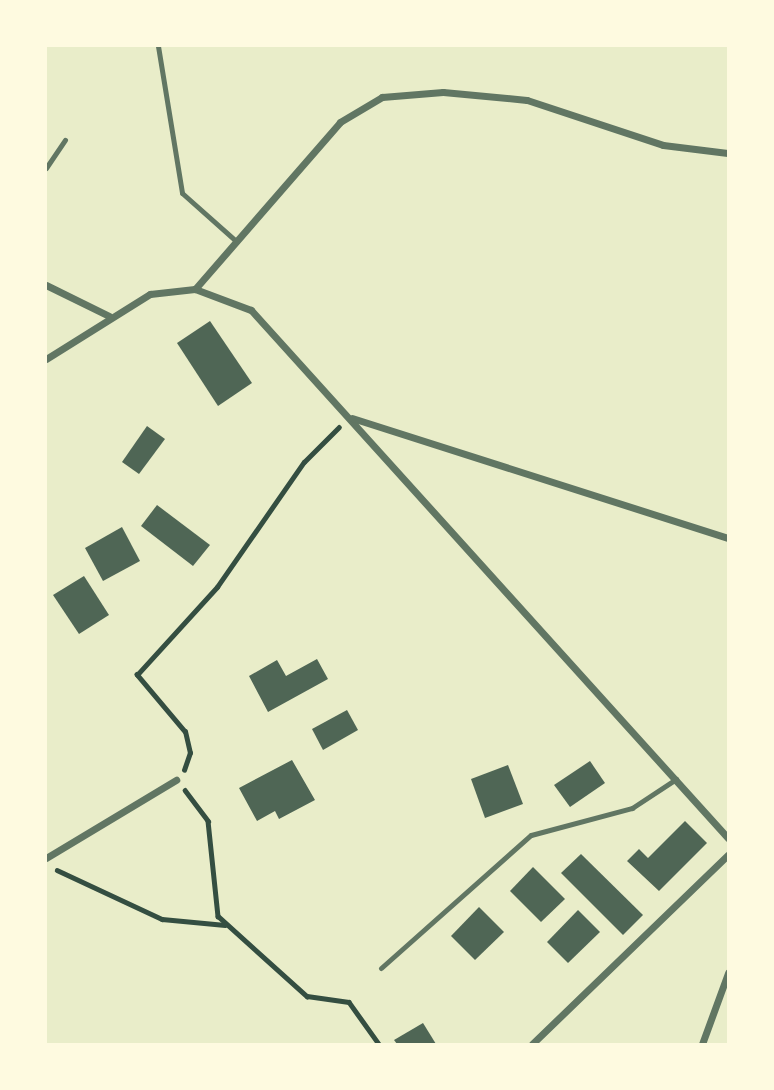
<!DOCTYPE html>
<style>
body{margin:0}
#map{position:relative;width:774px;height:1090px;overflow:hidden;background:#e9edc9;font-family:Signika,sans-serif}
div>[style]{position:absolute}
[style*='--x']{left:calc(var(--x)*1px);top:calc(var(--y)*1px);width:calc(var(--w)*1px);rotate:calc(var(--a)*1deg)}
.building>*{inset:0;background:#4f6655}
.path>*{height:4.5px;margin:-2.25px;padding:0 2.25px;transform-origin:2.25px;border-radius:2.25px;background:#344e41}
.service>*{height:5px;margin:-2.5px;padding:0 2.5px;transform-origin:2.5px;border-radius:2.5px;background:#617663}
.minor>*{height:7px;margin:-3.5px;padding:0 3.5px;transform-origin:3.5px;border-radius:3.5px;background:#617663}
span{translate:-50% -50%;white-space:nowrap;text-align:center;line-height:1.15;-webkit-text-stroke:7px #fefae0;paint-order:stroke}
.frame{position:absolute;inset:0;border:47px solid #fefae0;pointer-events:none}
</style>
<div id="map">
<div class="building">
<div style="clip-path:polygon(210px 321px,252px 383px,218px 406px,177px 343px)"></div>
<div style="clip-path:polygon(147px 426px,165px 439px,139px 474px,122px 462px)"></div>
<div style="clip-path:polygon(157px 505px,210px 545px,193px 566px,141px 526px)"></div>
<div style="clip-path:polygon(122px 527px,140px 561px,103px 581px,85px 548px)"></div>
<div style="clip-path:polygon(84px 576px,109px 615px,79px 634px,53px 595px)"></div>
<div style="clip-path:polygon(317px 659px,328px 679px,268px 712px,249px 676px,277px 660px,286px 676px)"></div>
<div style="clip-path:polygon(347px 710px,358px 730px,323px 750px,312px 729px)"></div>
<div style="clip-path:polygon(292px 760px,315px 800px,279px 819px,275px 811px,257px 821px,239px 788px)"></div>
<div style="clip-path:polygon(590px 761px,605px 783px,570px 807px,554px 785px)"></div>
<div style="clip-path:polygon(508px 765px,523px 804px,485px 818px,471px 779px)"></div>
<div style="clip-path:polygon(685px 821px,707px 843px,659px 891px,627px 861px,639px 849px,648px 858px)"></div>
<div style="clip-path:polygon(581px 854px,643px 915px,623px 935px,561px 873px)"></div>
<div style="clip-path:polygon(533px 867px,565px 899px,541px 922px,510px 891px)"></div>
<div style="clip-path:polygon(479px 907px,504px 932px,475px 960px,451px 936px)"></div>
<div style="clip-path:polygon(578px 910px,600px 932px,568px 963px,547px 942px)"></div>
<div style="clip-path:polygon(423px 1023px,436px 1044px,397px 1044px,394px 1040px)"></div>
</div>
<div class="path">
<div style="--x:184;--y:770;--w:18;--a:-71"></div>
<div style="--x:190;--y:753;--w:22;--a:-103"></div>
<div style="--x:185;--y:732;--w:75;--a:-130.1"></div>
<div style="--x:137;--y:675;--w:119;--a:-47.7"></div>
<div style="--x:217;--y:587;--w:152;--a:-55.2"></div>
<div style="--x:304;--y:462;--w:49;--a:-45"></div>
<div style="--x:185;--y:790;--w:39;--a:53"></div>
<div style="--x:208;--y:821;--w:96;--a:84"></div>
<div style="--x:218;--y:916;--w:120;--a:42"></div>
<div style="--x:307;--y:996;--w:42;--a:8.1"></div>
<div style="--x:349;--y:1002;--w:52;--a:54.5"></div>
<div style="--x:57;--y:870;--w:116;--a:25"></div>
<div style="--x:162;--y:919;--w:63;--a:5.4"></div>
</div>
<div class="service">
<div style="--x:158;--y:46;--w:149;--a:80.7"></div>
<div style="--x:182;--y:193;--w:72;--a:41.6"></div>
<div style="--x:46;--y:168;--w:34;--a:-56"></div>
<div style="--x:381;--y:968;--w:200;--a:-41.6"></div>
<div style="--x:531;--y:835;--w:105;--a:-15"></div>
<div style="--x:632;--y:808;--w:53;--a:-33.4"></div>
</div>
<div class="minor">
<div style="--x:46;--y:285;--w:70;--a:26.2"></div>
<div style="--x:195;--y:289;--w:221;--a:-49"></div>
<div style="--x:340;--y:122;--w:49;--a:-30.8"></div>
<div style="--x:382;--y:97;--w:61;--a:-4.7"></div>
<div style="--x:443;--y:92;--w:84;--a:5.4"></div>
<div style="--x:527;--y:100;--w:143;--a:18.3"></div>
<div style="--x:663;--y:145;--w:65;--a:7"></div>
<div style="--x:46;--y:359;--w:123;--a:-32"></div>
<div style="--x:150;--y:294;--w:45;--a:-6.3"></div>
<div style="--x:195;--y:289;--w:60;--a:20.6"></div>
<div style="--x:251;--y:310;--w:712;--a:47.91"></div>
<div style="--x:352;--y:418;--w:395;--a:17.7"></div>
<div style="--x:46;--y:858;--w:152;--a:-31"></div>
<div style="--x:532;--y:1044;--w:272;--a:-44"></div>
<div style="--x:702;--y:1044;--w:76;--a:-69.9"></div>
</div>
<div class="frame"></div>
</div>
